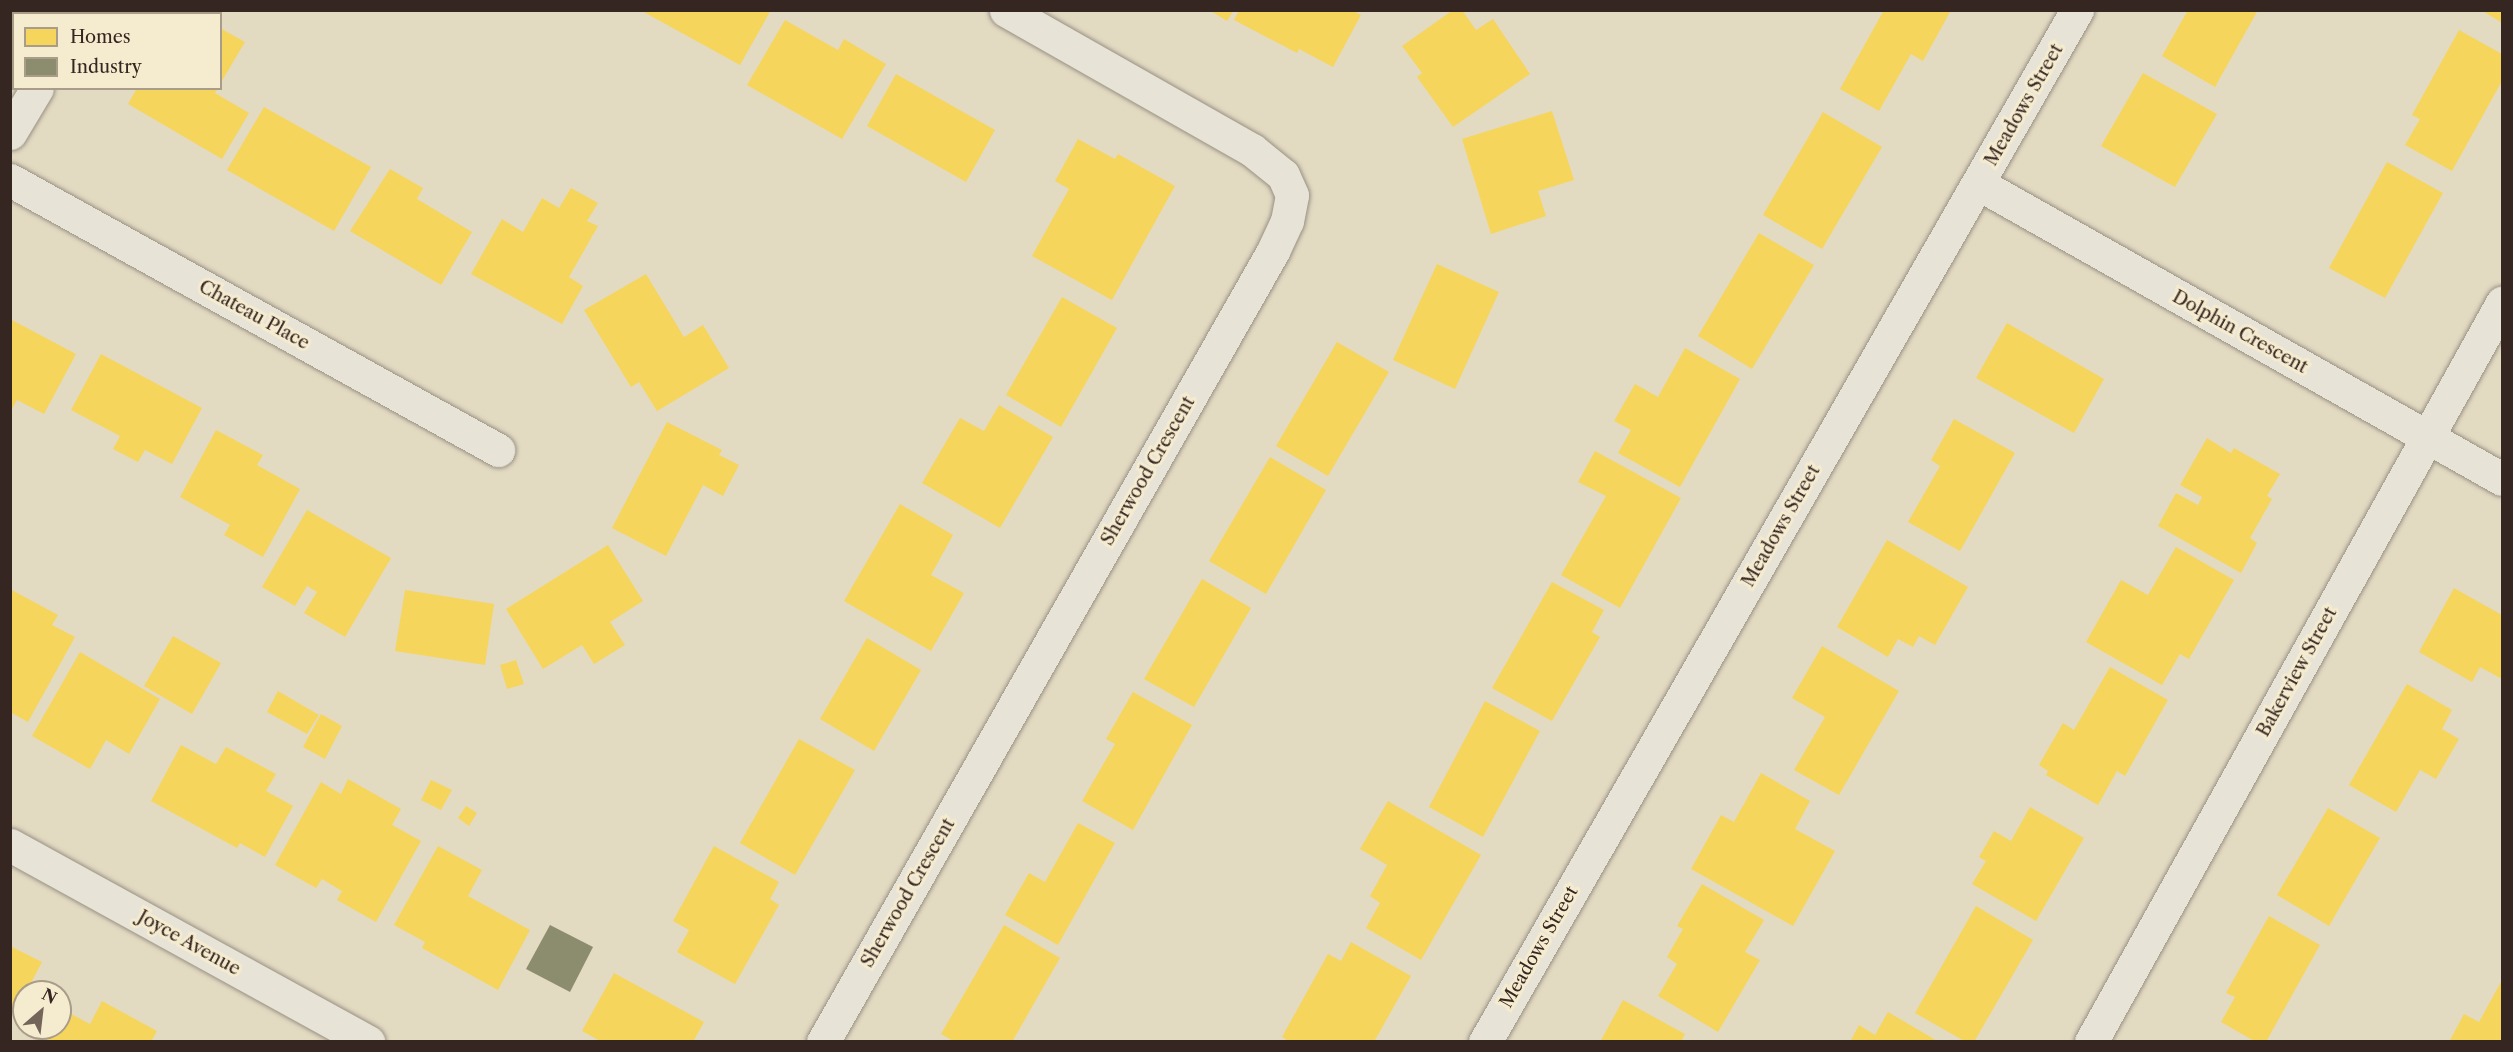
<!DOCTYPE html>
<style>
body{margin:0}
#map{position:relative;width:2513px;height:1052px;overflow:hidden;background:#e3dac2;font-family:"Libre Caslon Text",serif}
div>[style]{position:absolute}
[style*='--x']{left:calc(var(--x)*1px);top:calc(var(--y)*1px);width:calc(var(--w)*1px);rotate:calc(var(--a)*1deg)}
.homes>*{inset:0;background:#f6d55c}
.industry>*{inset:0;background:#8c8c6e}
.roads{filter:drop-shadow(0 0 2px #989183) drop-shadow(0 0 2px #989183)}
.minor>*{height:33px;margin:-16.5px;padding:0 16.5px;transform-origin:16.5px;border-radius:16.5px;background:#e8e3d7}
span{translate:-50% -50%;white-space:nowrap;text-align:center;line-height:1.15;-webkit-text-stroke:6px #f5ebcf;paint-order:stroke}
.street-label{font-size:18px;color:#362621}
.frame{position:absolute;inset:0;border:12px solid #362621;pointer-events:none}
.legend{position:absolute;left:12px;top:12px;width:210px;height:78px;box-sizing:border-box;background:#f5ebcf;border:2px solid #a99c89;margin:0;padding:8px 10px;list-style:none;font-size:18px;color:#362621}
.legend li{display:flex;align-items:center;gap:12px;height:30px}
.legend b{width:30px;border:2px solid #a99c89}
.north{position:absolute;left:12px;top:980px;width:60px;height:60px;box-sizing:border-box;background:#f5ebcf;border:2px solid #a99c89;border-radius:50%;rotate:28deg;font-size:16px;font-weight:700;line-height:24px;text-align:center;color:#362621}
.north::after{content:'';display:block;margin:auto;width:21px;height:27px;background:#736559;clip-path:polygon(50% 0,100% 100%,50% 72%,0 100%)}
</style>
<div id="map">
<div class="homes">
<div style="clip-path:polygon(640px 10px,771px 10px,740px 65px)"></div>
<div style="clip-path:polygon(1209px 10px,1234px 10px,1227px 21px)"></div>
<div style="clip-path:polygon(1239px 10px,1352px 10px,1361px 15px,1333px 67px,1299px 49px,1297px 53px,1234px 20px)"></div>
<div style="clip-path:polygon(1453px 10px,1462px 10px,1476px 30px,1493px 19px,1530px 74px,1453px 127px,1417px 77px,1422px 73px,1402px 46px)"></div>
<div style="clip-path:polygon(1884px 10px,1950px 12px,1923px 61px,1911px 54px,1879px 111px,1840px 89px)"></div>
<div style="clip-path:polygon(2188px 10px,2258px 10px,2215px 87px,2162px 56px)"></div>
<div style="clip-path:polygon(2481px 10px,2502px 10px,2502px 23px)"></div>
<div style="clip-path:polygon(785px 20px,838px 50px,844px 39px,886px 64px,842px 139px,747px 85px)"></div>
<div style="clip-path:polygon(220px 28px,245px 42px,220px 84px)"></div>
<div style="clip-path:polygon(2459px 30px,2502px 54px,2502px 81px,2452px 171px,2405px 145px,2420px 119px,2412px 115px)"></div>
<div style="clip-path:polygon(2143px 73px,2217px 114px,2175px 187px,2101px 146px)"></div>
<div style="clip-path:polygon(896px 74px,995px 130px,966px 182px,867px 126px)"></div>
<div style="clip-path:polygon(137px 88px,218px 88px,215px 93px,249px 113px,222px 159px,128px 104px)"></div>
<div style="clip-path:polygon(264px 107px,371px 167px,334px 231px,227px 170px)"></div>
<div style="clip-path:polygon(1552px 111px,1574px 180px,1538px 191px,1546px 216px,1491px 234px,1462px 139px)"></div>
<div style="clip-path:polygon(1823px 112px,1882px 147px,1822px 249px,1763px 215px)"></div>
<div style="clip-path:polygon(1078px 139px,1115px 159px,1118px 154px,1175px 186px,1112px 300px,1032px 256px,1069px 189px,1055px 181px)"></div>
<div style="clip-path:polygon(2387px 162px,2443px 193px,2385px 298px,2329px 268px)"></div>
<div style="clip-path:polygon(390px 169px,423px 188px,417px 199px,472px 232px,441px 285px,350px 231px)"></div>
<div style="clip-path:polygon(571px 188px,598px 203px,587px 221px,598px 226px,569px 277px,583px 286px,562px 324px,471px 274px,502px 219px,523px 232px,542px 198px,559px 208px)"></div>
<div style="clip-path:polygon(1759px 233px,1814px 265px,1752px 369px,1698px 336px)"></div>
<div style="clip-path:polygon(1437px 264px,1499px 292px,1455px 389px,1393px 360px)"></div>
<div style="clip-path:polygon(646px 274px,684px 337px,703px 325px,729px 368px,657px 411px,639px 382px,631px 387px,584px 310px)"></div>
<div style="clip-path:polygon(1062px 297px,1117px 328px,1061px 427px,1006px 395px)"></div>
<div style="clip-path:polygon(10px 319px,76px 354px,44px 414px,17px 400px,10px 412px)"></div>
<div style="clip-path:polygon(2007px 323px,2104px 379px,2074px 433px,1976px 378px)"></div>
<div style="clip-path:polygon(1337px 342px,1389px 372px,1328px 476px,1276px 446px)"></div>
<div style="clip-path:polygon(1685px 348px,1740px 379px,1680px 487px,1618px 453px,1631px 430px,1614px 421px,1635px 384px,1658px 397px)"></div>
<div style="clip-path:polygon(101px 354px,202px 408px,172px 464px,145px 450px,138px 462px,113px 449px,120px 436px,71px 410px)"></div>
<div style="clip-path:polygon(999px 405px,1053px 437px,1000px 528px,922px 483px,960px 418px,984px 431px)"></div>
<div style="clip-path:polygon(1954px 419px,2015px 453px,1960px 551px,1908px 522px,1940px 466px,1931px 460px)"></div>
<div style="clip-path:polygon(667px 422px,722px 450px,719px 455px,739px 465px,723px 496px,703px 485px,666px 556px,612px 528px)"></div>
<div style="clip-path:polygon(216px 430px,263px 455px,257px 465px,300px 489px,263px 557px,224px 535px,230px 525px,180px 497px)"></div>
<div style="clip-path:polygon(2207px 438px,2231px 453px,2234px 448px,2280px 474px,2267px 496px,2272px 499px,2250px 538px,2257px 543px,2241px 573px,2158px 526px,2176px 493px,2198px 505px,2202px 497px,2180px 485px)"></div>
<div style="clip-path:polygon(1595px 451px,1681px 498px,1620px 608px,1561px 575px,1606px 496px,1578px 482px)"></div>
<div style="clip-path:polygon(1270px 457px,1326px 490px,1266px 594px,1209px 561px)"></div>
<div style="clip-path:polygon(900px 504px,953px 535px,931px 575px,964px 593px,931px 651px,844px 601px)"></div>
<div style="clip-path:polygon(307px 510px,391px 558px,345px 637px,304px 613px,317px 592px,307px 586px,295px 606px,262px 587px)"></div>
<div style="clip-path:polygon(1887px 540px,1968px 587px,1935px 645px,1919px 636px,1913px 647px,1898px 639px,1888px 657px,1837px 627px)"></div>
<div style="clip-path:polygon(608px 545px,643px 601px,610px 622px,625px 645px,594px 664px,582px 645px,543px 669px,506px 609px)"></div>
<div style="clip-path:polygon(2176px 547px,2234px 580px,2189px 659px,2180px 654px,2162px 685px,2086px 642px,2121px 580px,2148px 595px)"></div>
<div style="clip-path:polygon(1202px 579px,1251px 608px,1194px 707px,1144px 679px)"></div>
<div style="clip-path:polygon(1552px 582px,1604px 610px,1592px 632px,1600px 637px,1552px 721px,1492px 688px)"></div>
<div style="clip-path:polygon(2454px 588px,2502px 615px,2502px 679px,2480px 667px,2472px 682px,2419px 652px)"></div>
<div style="clip-path:polygon(10px 589px,58px 615px,52px 625px,75px 637px,28px 722px,10px 712px)"></div>
<div style="clip-path:polygon(405px 590px,494px 604px,485px 665px,395px 651px)"></div>
<div style="clip-path:polygon(173px 636px,221px 663px,192px 714px,144px 686px)"></div>
<div style="clip-path:polygon(867px 638px,921px 670px,874px 751px,820px 719px)"></div>
<div style="clip-path:polygon(1822px 646px,1899px 691px,1839px 795px,1794px 770px,1825px 717px,1792px 698px)"></div>
<div style="clip-path:polygon(80px 652px,160px 699px,129px 754px,106px 740px,90px 769px,32px 736px)"></div>
<div style="clip-path:polygon(516px 660px,524px 684px,507px 689px,500px 665px)"></div>
<div style="clip-path:polygon(2110px 667px,2168px 700px,2125px 776px,2117px 771px,2098px 805px,2046px 775px,2048px 771px,2039px 765px,2063px 723px,2074px 730px)"></div>
<div style="clip-path:polygon(2407px 684px,2452px 710px,2442px 729px,2459px 739px,2436px 779px,2420px 770px,2396px 812px,2349px 785px)"></div>
<div style="clip-path:polygon(278px 691px,319px 715px,307px 734px,267px 712px)"></div>
<div style="clip-path:polygon(1133px 692px,1192px 725px,1133px 830px,1082px 801px,1115px 744px,1106px 739px)"></div>
<div style="clip-path:polygon(1485px 701px,1540px 731px,1483px 837px,1429px 807px)"></div>
<div style="clip-path:polygon(321px 714px,342px 726px,325px 759px,303px 747px)"></div>
<div style="clip-path:polygon(799px 739px,855px 770px,795px 875px,740px 843px)"></div>
<div style="clip-path:polygon(181px 745px,216px 764px,226px 747px,276px 774px,266px 791px,293px 806px,265px 857px,240px 843px,237px 848px,151px 801px)"></div>
<div style="clip-path:polygon(1761px 773px,1810px 801px,1795px 829px,1835px 851px,1793px 926px,1691px 869px,1721px 815px,1734px 822px)"></div>
<div style="clip-path:polygon(348px 779px,401px 809px,392px 825px,421px 841px,376px 922px,337px 900px,342px 891px,322px 879px,316px 888px,275px 865px,321px 782px,341px 794px)"></div>
<div style="clip-path:polygon(431px 780px,452px 790px,441px 810px,421px 800px)"></div>
<div style="clip-path:polygon(1388px 801px,1481px 855px,1421px 960px,1366px 928px,1380px 903px,1370px 896px,1387px 865px,1360px 849px)"></div>
<div style="clip-path:polygon(466px 806px,477px 813px,469px 826px,458px 818px)"></div>
<div style="clip-path:polygon(2030px 807px,2084px 838px,2036px 921px,1972px 884px,1986px 861px,1979px 857px,1994px 831px,2011px 841px)"></div>
<div style="clip-path:polygon(2328px 808px,2380px 838px,2329px 926px,2277px 895px)"></div>
<div style="clip-path:polygon(1078px 823px,1115px 843px,1058px 945px,1005px 915px,1029px 873px,1045px 882px)"></div>
<div style="clip-path:polygon(438px 846px,482px 870px,468px 896px,530px 930px,498px 990px,422px 948px,425px 942px,394px 925px)"></div>
<div style="clip-path:polygon(714px 846px,779px 882px,770px 899px,779px 905px,735px 984px,677px 952px,689px 930px,673px 921px)"></div>
<div style="clip-path:polygon(1702px 884px,1764px 920px,1745px 952px,1760px 960px,1718px 1032px,1658px 996px,1677px 964px,1667px 957px,1683px 929px,1677px 926px)"></div>
<div style="clip-path:polygon(1976px 906px,2033px 940px,1974px 1042px,1966px 1042px,1915px 1013px)"></div>
<div style="clip-path:polygon(2269px 916px,2320px 945px,2266px 1042px,2256px 1042px,2221px 1022px,2235px 997px,2226px 993px)"></div>
<div style="clip-path:polygon(1004px 925px,1060px 958px,1012px 1042px,955px 1042px,941px 1034px)"></div>
<div style="clip-path:polygon(1351px 942px,1411px 976px,1374px 1042px,1290px 1042px,1282px 1037px,1328px 954px,1341px 961px)"></div>
<div style="clip-path:polygon(10px 946px,42px 962px,14px 1015px,10px 1013px)"></div>
<div style="clip-path:polygon(614px 973px,704px 1022px,693px 1042px,602px 1042px,582px 1031px)"></div>
<div style="clip-path:polygon(2502px 980px,2502px 1042px,2449px 1042px,2464px 1014px,2479px 1022px)"></div>
<div style="clip-path:polygon(1623px 1000px,1685px 1034px,1681px 1042px,1600px 1042px)"></div>
<div style="clip-path:polygon(102px 1001px,157px 1031px,151px 1042px,45px 1042px,52px 1028px,60px 1028px,62px 1009px,90px 1024px)"></div>
<div style="clip-path:polygon(1888px 1012px,1939px 1042px,1850px 1042px,1859px 1025px,1875px 1035px)"></div>
</div>
<div class="industry">
<div style="clip-path:polygon(550px 925px,593px 947px,570px 992px,526px 969px)"></div>
</div>
<div class="roads">
<div class="minor">
<div style="--x:81;--y:14;--w:4;--a:-76"></div>
<div style="--x:10;--y:133;--w:52;--a:-59"></div>
<div style="--x:10;--y:180;--w:558;--a:28.95"></div>
<div style="--x:1979;--y:184;--w:600;--a:29.43"></div>
<div style="--x:10;--y:845;--w:409;--a:28.8"></div>
<div style="--x:823;--y:1042;--w:910;--a:-60.36"></div>
<div style="--x:1273;--y:251;--w:33;--a:-65"></div>
<div style="--x:1287;--y:221;--w:26;--a:-79"></div>
<div style="--x:1292;--y:195;--w:22;--a:-114"></div>
<div style="--x:1283;--y:175;--w:40;--a:-141"></div>
<div style="--x:1252;--y:150;--w:283;--a:-150.4"></div>
<div style="--x:1485;--y:1042;--w:1190;--a:-60.16"></div>
<div style="--x:2091;--y:1042;--w:846;--a:-60.92"></div>
</div>
</div>
<div class="street-label">
<span style="left:2024px;top:105px;rotate:-60deg">Meadows Street</span>
<span style="left:254px;top:315px;rotate:29deg">Chateau Place</span>
<span style="left:2240px;top:332px;rotate:29deg">Dolphin Crescent</span>
<span style="left:1148px;top:471px;rotate:-60deg">Sherwood Crescent</span>
<span style="left:1781px;top:526px;rotate:-60deg">Meadows Street</span>
<span style="left:2297px;top:672px;rotate:-61deg">Bakerview Street</span>
<span style="left:908px;top:893px;rotate:-60deg">Sherwood Crescent</span>
<span style="left:189px;top:943px;rotate:29deg">Joyce Avenue</span>
<span style="left:1539px;top:947px;rotate:-60deg">Meadows Street</span>
</div>
<div class="frame"></div>
<ul class="legend">
<li><b style="height:16px;background:#f6d55c"></b>Homes</li>
<li><b style="height:16px;background:#8c8c6e"></b>Industry</li>
</ul>
<div class="north">N</div>
</div>
